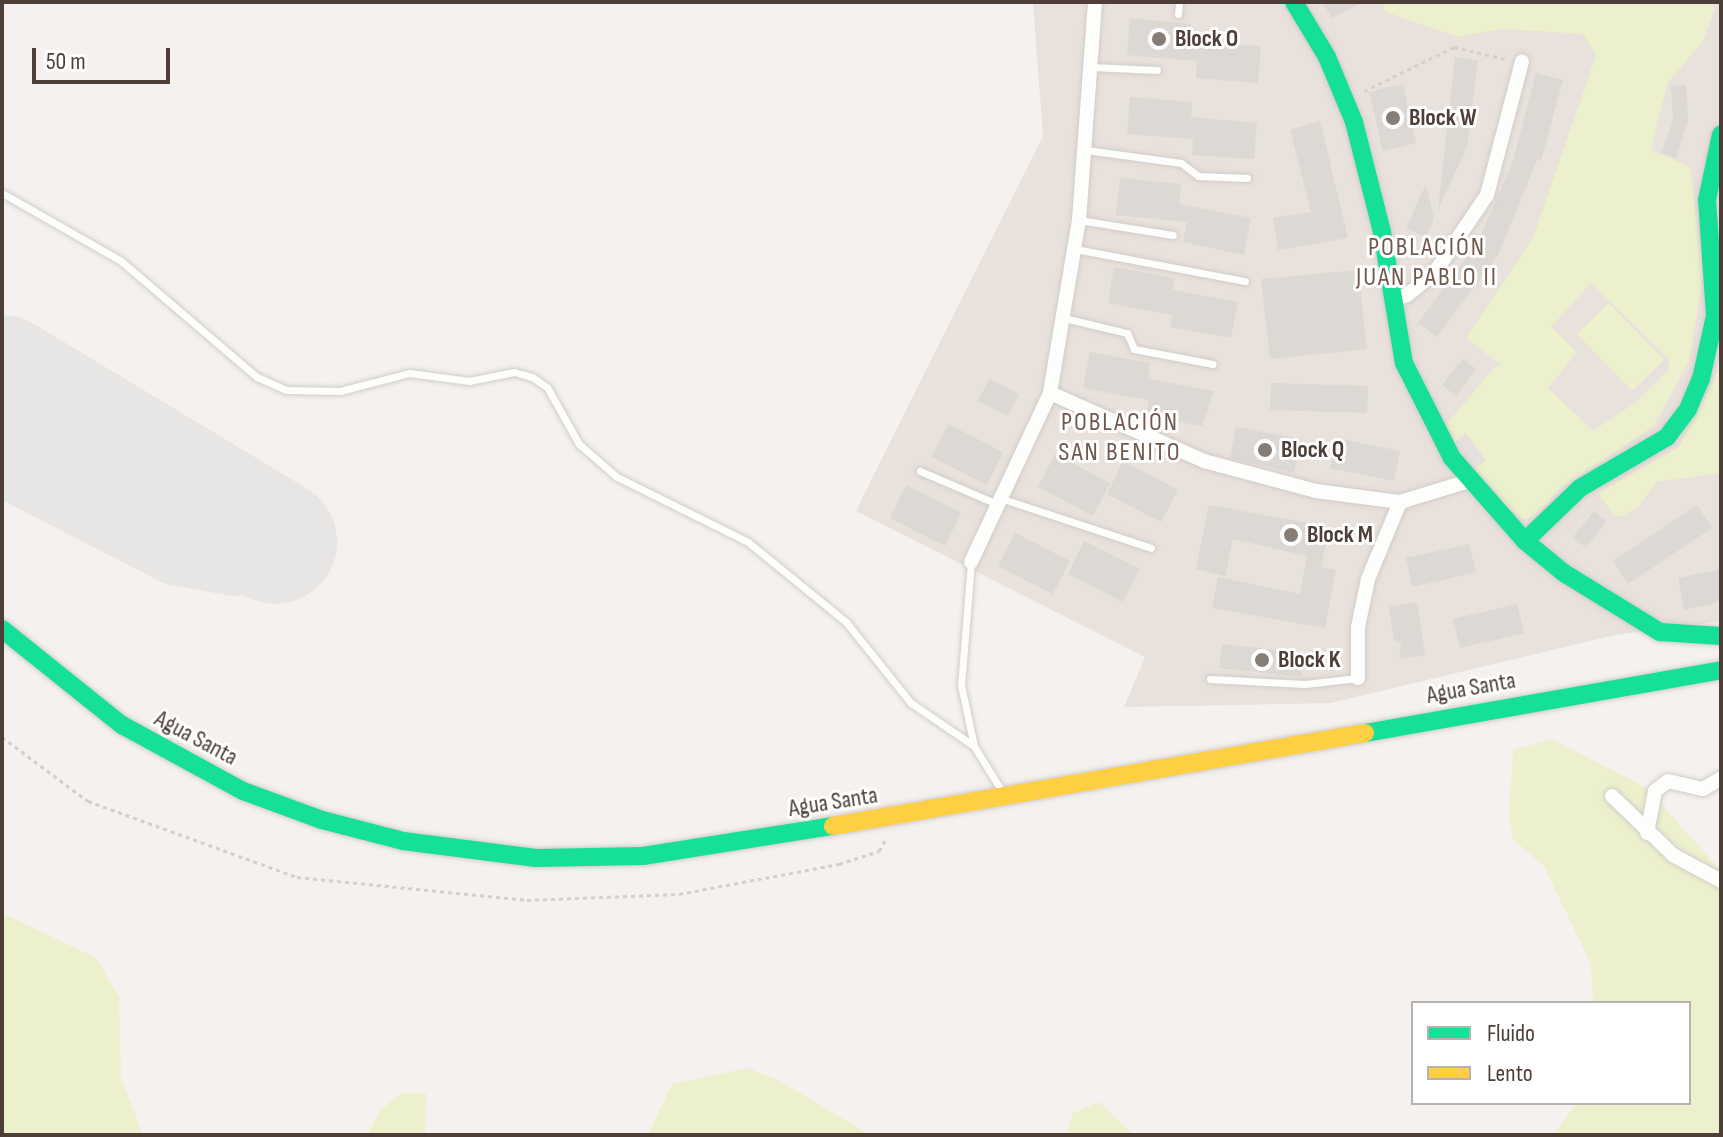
<!DOCTYPE html>
<meta charset="utf-8">
<style>
body{margin:0}
#map{position:relative;width:1723px;height:1137px;overflow:hidden;background:#f4f1ee;font-family:"Sofia Sans Condensed",sans-serif}
div>[style]{position:absolute}
[style*='--x']{left:calc(var(--x)*1px);top:calc(var(--y)*1px);width:calc(var(--w)*1px);rotate:calc(var(--a)*1deg)}
.residential>*{inset:0;background:#e9e1db}
.green>*{inset:0;background:#ecf0cc}
.parking>*{inset:0;background:#e6e1df}
.taxiway>*{height:50px;margin:-25px;padding:0 25px;transform-origin:25px;border-radius:25px;background:#e8e6e4}
.runway>*{height:124px;margin:-62px;padding:0 62px;transform-origin:62px;border-radius:62px;background:#e8e6e4}
.building>*{inset:0;background:#dcd8d4}
.path>*{height:3px;margin-top:-1.5px;transform-origin:0;background:repeating-linear-gradient(90deg,#d4cecc 0 4px,transparent 0 8px)}
.roads{filter:drop-shadow(0 0 2px #d1cdca) drop-shadow(0 0 2px #d1cdca)}
.lane>*{height:7px;margin:-3.5px;padding:0 3.5px;transform-origin:3.5px;border-radius:3.5px;background:#fdfdfc}
.street>*{height:14px;margin:-7px;padding:0 7px;transform-origin:7px;border-radius:7px;background:#fdfdfc}
.fast>*{height:18px;margin:-9px;padding:0 9px;transform-origin:9px;border-radius:9px;background:#16e098}
.slow>*{height:18px;margin:-9px;padding:0 9px;transform-origin:9px;border-radius:9px;background:#ffcf43}
.dots>*{width:22px;height:22px;translate:-50% -50%;box-sizing:border-box;border:4px solid #fff;border-radius:50%}
span{translate:-50% -50%;white-space:nowrap;text-align:center;line-height:1.15;-webkit-text-stroke:6px #fff;paint-order:stroke}
.poi-label{font-size:24px;color:#4d3e37;font-weight:700}
.left{translate:0 -50%;text-align:left}
.street-label{font-size:24px;color:#4d3e37}
.neighbourhood-label{font-size:26px;color:#71584d;letter-spacing:2px}
.frame{position:absolute;inset:0;border:4px solid #4d3e37;pointer-events:none}
.legend{position:absolute;left:1411px;top:1001px;width:280px;height:104px;box-sizing:border-box;background:#fff;border:2px solid #b8b2af;margin:0;padding:10px 14px;list-style:none;font-size:24px;color:#4d3e37}
.legend li{display:flex;align-items:center;gap:16px;height:40px}
.legend b{width:40px;border:2px solid #b8b2af}
.scale{position:absolute;left:32px;top:48px;width:138px;height:36px;box-sizing:border-box;border:4px solid #4d3e37;border-top:0;padding-left:10px;font-size:24px;line-height:28px;white-space:nowrap;color:#4d3e37;-webkit-text-stroke:6px #fff;paint-order:stroke}
</style>
<div id="map">
<div class="residential">
<div style="clip-path:polygon(1033px 2px,1721px 2px,1721px 621px,1615px 635px,1331px 703px,1124px 707px,1145px 657px,856px 511px,1043px 136px)"></div>
</div>
<div class="green">
<div style="clip-path:polygon(evenodd,1382px 2px,1706px 2px,1715px 7px,1704px 40px,1667px 84px,1651px 150px,1690px 167px,1703px 279px,1689px 361px,1654px 426px,1560px 489px,1534px 517px,1523px 519px,1514px 513px,1473px 470px,1444px 427px,1493px 369px,1501px 365px,1466px 338px,1533px 238px,1596px 55px,1583px 34px,1502px 29px,1458px 37px,1386px 12px,1382px 2px,1591px 283px,1669px 359px,1668px 371px,1635px 403px,1593px 431px,1548px 388px,1577px 352px,1551px 327px,1591px 283px)"></div>
<div style="clip-path:polygon(1609px 303px,1664px 360px,1632px 391px,1577px 334px)"></div>
<div style="clip-path:polygon(1721px 355px,1721px 473px,1657px 482px,1637px 508px,1620px 517px,1612px 513px,1598px 493px,1679px 447px,1714px 382px)"></div>
<div style="clip-path:polygon(1552px 739px,1647px 788px,1721px 871px,1721px 1135px,1554px 1135px,1577px 1103px,1689px 1103px,1689px 1003px,1593px 1003px,1591px 964px,1544px 866px,1513px 839px,1509px 816px,1513px 750px)"></div>
<div style="clip-path:polygon(2px 913px,96px 958px,119px 997px,121px 1078px,143px 1135px,2px 1135px)"></div>
<div style="clip-path:polygon(748px 1068px,780px 1081px,870px 1135px,648px 1135px,672px 1084px)"></div>
<div style="clip-path:polygon(402px 1093px,426px 1093px,425px 1135px,367px 1135px,382px 1109px)"></div>
<div style="clip-path:polygon(1099px 1102px,1134px 1135px,1066px 1135px,1073px 1113px)"></div>
</div>
<div class="parking">
<div style="clip-path:polygon(1466px 433px,1486px 460px,1473px 470px,1453px 443px)"></div>
</div>
<div class="taxiway">
<div style="--x:2;--y:472;--w:192;--a:27.2"></div>
<div style="--x:173;--y:560;--w:61;--a:10.4"></div>
<div style="--x:233;--y:571;--w:51;--a:-34.6"></div>
</div>
<div class="runway">
<div style="--x:2;--y:377;--w:319;--a:31.1"></div>
</div>
<div class="building">
<div style="clip-path:polygon(1322px 2px,1362px 2px,1332px 18px)"></div>
<div style="clip-path:polygon(1130px 18px,1191px 24px,1190px 41px,1261px 46px,1258px 83px,1196px 78px,1197px 61px,1127px 55px)"></div>
<div style="clip-path:polygon(1455px 57px,1478px 60px,1467px 147px,1438px 210px)"></div>
<div style="clip-path:polygon(1536px 73px,1563px 80px,1541px 161px,1537px 160px,1498px 255px,1437px 337px,1418px 323px,1479px 240px,1513px 161px)"></div>
<div style="clip-path:polygon(1403px 84px,1416px 143px,1383px 151px,1369px 92px)"></div>
<div style="clip-path:polygon(1686px 85px,1688px 120px,1676px 158px,1661px 153px,1673px 121px,1671px 86px)"></div>
<div style="clip-path:polygon(1130px 97px,1192px 102px,1191px 117px,1257px 123px,1254px 159px,1192px 155px,1193px 139px,1127px 134px)"></div>
<div style="clip-path:polygon(1320px 121px,1348px 238px,1278px 250px,1273px 218px,1311px 212px,1290px 130px)"></div>
<div style="clip-path:polygon(1120px 178px,1181px 184px,1179px 204px,1251px 218px,1244px 255px,1183px 242px,1187px 222px,1116px 215px)"></div>
<div style="clip-path:polygon(1426px 184px,1434px 219px,1426px 237px,1406px 228px)"></div>
<div style="clip-path:polygon(1114px 267px,1175px 278px,1173px 290px,1238px 302px,1231px 338px,1170px 327px,1173px 315px,1108px 303px)"></div>
<div style="clip-path:polygon(1358px 270px,1367px 349px,1270px 359px,1261px 279px)"></div>
<div style="clip-path:polygon(1090px 352px,1150px 363px,1148px 379px,1214px 391px,1202px 426px,1146px 416px,1149px 400px,1083px 388px)"></div>
<div style="clip-path:polygon(1463px 359px,1476px 369px,1456px 396px,1442px 385px)"></div>
<div style="clip-path:polygon(989px 379px,1019px 394px,1008px 416px,978px 401px)"></div>
<div style="clip-path:polygon(1271px 383px,1368px 386px,1367px 413px,1270px 410px)"></div>
<div style="clip-path:polygon(948px 424px,1003px 452px,987px 485px,932px 457px)"></div>
<div style="clip-path:polygon(1236px 427px,1301px 439px,1294px 473px,1230px 458px)"></div>
<div style="clip-path:polygon(1337px 438px,1400px 451px,1394px 481px,1330px 468px)"></div>
<div style="clip-path:polygon(1055px 454px,1110px 483px,1093px 516px,1038px 487px)"></div>
<div style="clip-path:polygon(1123px 461px,1178px 490px,1161px 522px,1107px 494px)"></div>
<div style="clip-path:polygon(906px 485px,961px 513px,945px 546px,890px 518px)"></div>
<div style="clip-path:polygon(1209px 505px,1330px 527px,1321px 567px,1336px 570px,1325px 628px,1212px 608px,1218px 577px,1300px 594px,1307px 556px,1233px 539px,1225px 576px,1196px 569px)"></div>
<div style="clip-path:polygon(1697px 505px,1712px 528px,1628px 584px,1613px 561px)"></div>
<div style="clip-path:polygon(1594px 511px,1607px 521px,1586px 548px,1573px 537px)"></div>
<div style="clip-path:polygon(1015px 533px,1070px 561px,1053px 594px,998px 566px)"></div>
<div style="clip-path:polygon(1084px 541px,1140px 569px,1123px 602px,1068px 574px)"></div>
<div style="clip-path:polygon(1469px 544px,1476px 572px,1412px 587px,1406px 558px)"></div>
<div style="clip-path:polygon(1721px 569px,1721px 602px,1684px 610px,1678px 578px)"></div>
<div style="clip-path:polygon(1417px 602px,1425px 655px,1399px 659px,1401px 642px,1394px 640px,1389px 607px)"></div>
<div style="clip-path:polygon(1517px 604px,1524px 633px,1460px 648px,1453px 619px)"></div>
<div style="clip-path:polygon(1222px 644px,1304px 653px,1302px 677px,1219px 668px)"></div>
</div>
<div class="path">
<div style="--x:1364;--y:91;--w:100;--a:-26.1"></div>
<div style="--x:1454;--y:47;--w:52;--a:13.2"></div>
<div style="--x:2;--y:737;--w:107;--a:36.7"></div>
<div style="--x:88;--y:801;--w:222;--a:20"></div>
<div style="--x:297;--y:877;--w:231;--a:5.7"></div>
<div style="--x:527;--y:900;--w:152;--a:-2.3"></div>
<div style="--x:679;--y:894;--w:163;--a:-10.6"></div>
<div style="--x:839;--y:864;--w:42;--a:-18"></div>
<div style="--x:879;--y:851;--w:14;--a:-60"></div>
</div>
<div class="roads">
<div class="lane">
<div style="--x:1178;--y:14;--w:12;--a:-85"></div>
<div style="--x:1092;--y:67;--w:65;--a:2.6"></div>
<div style="--x:1086;--y:150;--w:96;--a:7.8"></div>
<div style="--x:1181;--y:163;--w:21;--a:37"></div>
<div style="--x:1198;--y:176;--w:49;--a:2.3"></div>
<div style="--x:2;--y:193;--w:137;--a:29.7"></div>
<div style="--x:121;--y:261;--w:179;--a:40.5"></div>
<div style="--x:257;--y:377;--w:32;--a:24"></div>
<div style="--x:286;--y:390;--w:54;--a:1.1"></div>
<div style="--x:340;--y:391;--w:71;--a:-14.6"></div>
<div style="--x:409;--y:373;--w:61;--a:7.6"></div>
<div style="--x:469;--y:381;--w:46;--a:-11.3"></div>
<div style="--x:514;--y:372;--w:19;--a:16"></div>
<div style="--x:532;--y:377;--w:18;--a:34"></div>
<div style="--x:547;--y:387;--w:65;--a:60.7"></div>
<div style="--x:579;--y:444;--w:50;--a:41"></div>
<div style="--x:617;--y:477;--w:146;--a:26.4"></div>
<div style="--x:748;--y:542;--w:127;--a:39.2"></div>
<div style="--x:846;--y:622;--w:104;--a:51.3"></div>
<div style="--x:911;--y:703;--w:76;--a:34.3"></div>
<div style="--x:974;--y:746;--w:55;--a:58.3"></div>
<div style="--x:1079;--y:220;--w:95;--a:9.1"></div>
<div style="--x:1075;--y:249;--w:173;--a:10.7"></div>
<div style="--x:1064;--y:318;--w:65;--a:13.4"></div>
<div style="--x:1127;--y:333;--w:17;--a:66"></div>
<div style="--x:1134;--y:349;--w:80;--a:10.8"></div>
<div style="--x:920;--y:471;--w:84;--a:23.2"></div>
<div style="--x:1000;--y:498;--w:159;--a:18.3"></div>
<div style="--x:971;--y:562;--w:123;--a:94.6"></div>
<div style="--x:961;--y:685;--w:62;--a:78"></div>
<div style="--x:1210;--y:679;--w:95;--a:3"></div>
<div style="--x:1305;--y:684;--w:53;--a:-6.5"></div>
</div>
<div class="street">
<div style="--x:1393;--y:300;--w:15;--a:-20"></div>
<div style="--x:1407;--y:295;--w:36;--a:-39"></div>
<div style="--x:1435;--y:272;--w:93;--a:-56"></div>
<div style="--x:1487;--y:195;--w:138;--a:-75.3"></div>
<div style="--x:1050;--y:393;--w:168;--a:23.8"></div>
<div style="--x:1204;--y:461;--w:116;--a:15"></div>
<div style="--x:1316;--y:491;--w:85;--a:7.5"></div>
<div style="--x:1400;--y:502;--w:72;--a:-16.9"></div>
<div style="--x:971;--y:562;--w:187;--a:-64.9"></div>
<div style="--x:1050;--y:393;--w:175;--a:-80.5"></div>
<div style="--x:1079;--y:220;--w:219;--a:-85.8"></div>
<div style="--x:1358;--y:678;--w:51;--a:-90"></div>
<div style="--x:1358;--y:627;--w:49;--a:-78.2"></div>
<div style="--x:1368;--y:579;--w:83;--a:-67.4"></div>
<div style="--x:1612;--y:796;--w:85;--a:44"></div>
<div style="--x:1673;--y:855;--w:55;--a:28.4"></div>
<div style="--x:1647;--y:833;--w:43;--a:-79.2"></div>
<div style="--x:1655;--y:791;--w:16;--a:-38"></div>
<div style="--x:1668;--y:781;--w:36;--a:13"></div>
<div style="--x:1703;--y:789;--w:21;--a:-31"></div>
</div>
<div class="fast">
<div style="--x:1294;--y:2;--w:64;--a:59"></div>
<div style="--x:1327;--y:57;--w:70;--a:67.4"></div>
<div style="--x:1354;--y:122;--w:114;--a:75.7"></div>
<div style="--x:1382;--y:232;--w:133;--a:80.5"></div>
<div style="--x:1404;--y:363;--w:106;--a:63.2"></div>
<div style="--x:1452;--y:458;--w:111;--a:48.7"></div>
<div style="--x:1525;--y:541;--w:50;--a:39.4"></div>
<div style="--x:1564;--y:573;--w:113;--a:31.6"></div>
<div style="--x:1660;--y:632;--w:61;--a:3.8"></div>
<div style="--x:1525;--y:541;--w:76;--a:-43.9"></div>
<div style="--x:1580;--y:488;--w:101;--a:-30.4"></div>
<div style="--x:1667;--y:437;--w:35;--a:-53"></div>
<div style="--x:1688;--y:409;--w:33;--a:-67"></div>
<div style="--x:1701;--y:379;--w:65;--a:-77.5"></div>
<div style="--x:1715;--y:316;--w:116;--a:-93.9"></div>
<div style="--x:1707;--y:200;--w:67;--a:-78"></div>
<div style="--x:2;--y:629;--w:154;--a:38.7"></div>
<div style="--x:122;--y:725;--w:138;--a:28.6"></div>
<div style="--x:243;--y:791;--w:84;--a:20.2"></div>
<div style="--x:322;--y:820;--w:84;--a:14.5"></div>
<div style="--x:403;--y:841;--w:134;--a:7.3"></div>
<div style="--x:536;--y:858;--w:107;--a:-1.1"></div>
<div style="--x:643;--y:856;--w:192;--a:-9"></div>
<div style="--x:1365;--y:733;--w:362;--a:-10"></div>
</div>
<div class="slow">
<div style="--x:833;--y:826;--w:540;--a:-9.92"></div>
</div>
</div>
<div class="dots">
<div style="left:1159px;top:39px;background:#877d77"></div>
<div style="left:1393px;top:118px;background:#877d77"></div>
<div style="left:1265px;top:450px;background:#877d77"></div>
<div style="left:1291px;top:535px;background:#877d77"></div>
<div style="left:1262px;top:660px;background:#877d77"></div>
</div>
<div class="poi-label">
<span class="left" style="left:1175px;top:39px">Block O</span>
<span class="left" style="left:1409px;top:118px">Block W</span>
<span class="left" style="left:1281px;top:450px">Block Q</span>
<span class="left" style="left:1307px;top:535px">Block M</span>
<span class="left" style="left:1278px;top:660px">Block K</span>
</div>
<div class="street-label">
<span style="left:1471px;top:688px;rotate:-10deg">Agua Santa</span>
<span style="left:196px;top:738px;rotate:28deg">Agua Santa</span>
<span style="left:833px;top:802px;rotate:-9deg">Agua Santa</span>
</div>
<div class="neighbourhood-label">
<span style="left:1427px;top:263px">POBLACIÓN<br>JUAN PABLO II</span>
<span style="left:1120px;top:438px">POBLACIÓN<br>SAN BENITO</span>
</div>
<div class="frame"></div>
<ul class="legend">
<li><b style="height:10px;background:#16e098"></b>Fluido</li>
<li><b style="height:10px;background:#ffcf43"></b>Lento</li>
</ul>
<div class="scale">50 m</div>
</div>
